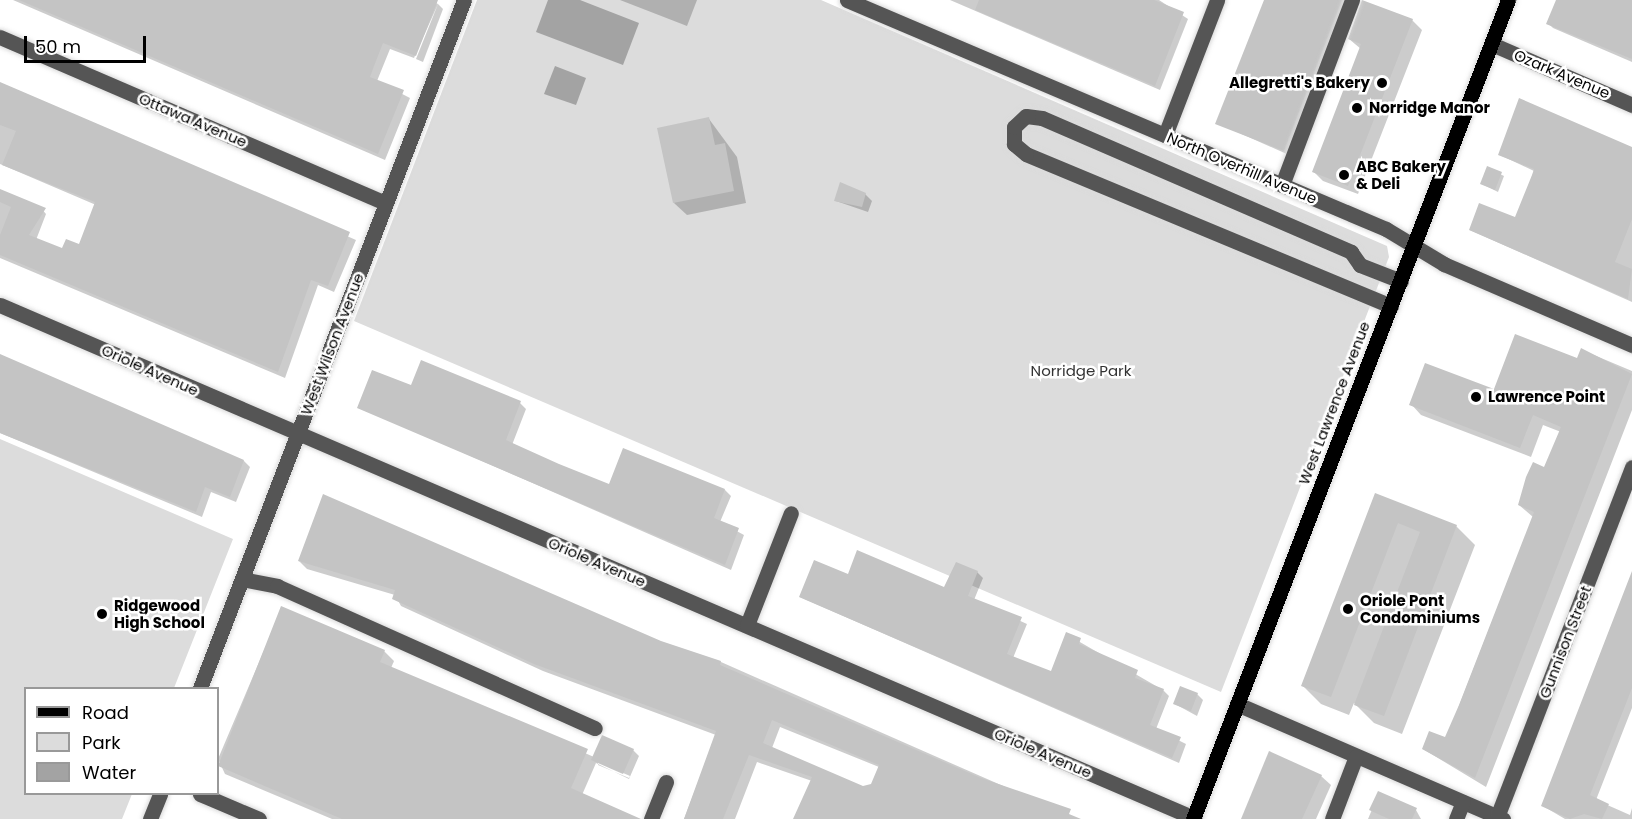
<!DOCTYPE html>
<style>
body{margin:0}
#map{position:relative;width:1632px;height:819px;overflow:hidden;background:#fff;font-family:Poppins,sans-serif}
div>[style]{position:absolute}
[style*='--x']{left:calc(var(--x)*1px);top:calc(var(--y)*1px);width:calc(var(--w)*1px);rotate:calc(var(--a)*1deg)}
.green>*{inset:0;background:#dcdcdc}
.water>*{inset:0;background:#a3a3a3}
.shadow>*{inset:0;background:#0003}
.building>*{inset:0;background:#c4c4c4}
.roads{filter:drop-shadow(0 0 2px #dbdbdb) drop-shadow(0 0 2px #dbdbdb)}
.minor>*{height:15px;margin:-7.5px;padding:0 7.5px;transform-origin:7.5px;border-radius:7.5px;background:#555}
.major>*{height:15px;margin:-7.5px;padding:0 7.5px;transform-origin:7.5px;border-radius:7.5px;background:#000}
.dots>*{width:16px;height:16px;translate:-50% -50%;box-sizing:border-box;border:3px solid #fff;border-radius:50%}
span{translate:-50% -50%;white-space:nowrap;text-align:center;line-height:1.15;-webkit-text-stroke:5px #fff;paint-order:stroke}
.street-label{font-size:15px;color:#000}
.poi-label{font-size:15px;color:#000;font-weight:700}
.right{translate:-100% -50%;text-align:right}
.left{translate:0 -50%;text-align:left}
.park-label{font-size:15px;color:#333}
.legend{position:absolute;left:24px;top:687px;width:195px;height:108px;box-sizing:border-box;background:#fff;border:2px solid #999;margin:0;padding:8px 10px;list-style:none;font-size:18px;color:#000}
.legend li{display:flex;align-items:center;gap:12px;height:30px}
.legend b{width:30px;border:2px solid #999}
.scale{position:absolute;left:24px;top:36px;width:122px;height:27px;box-sizing:border-box;border:3px solid #000;border-top:0;padding-left:8px;font-size:18px;line-height:21px;white-space:nowrap;color:#000;-webkit-text-stroke:4px #fff;paint-order:stroke}
</style>
<div id="map">
<div class="green">
<div style="clip-path:polygon(477px 0,821px 0,1387px 246px,1389px 257px,1221px 692px,354px 321px)"></div>
<div style="clip-path:polygon(0 439px,233px 539px,174px 688px,26px 688px,26px 794px,132px 794px,122px 819px,0 819px)"></div>
</div>
<div class="water">
<div style="clip-path:polygon(548px 0,580px 0,639px 23px,623px 65px,536px 32px)"></div>
<div style="clip-path:polygon(555px 66px,586px 78px,576px 105px,544px 94px)"></div>
</div>
<div class="shadow">
<div style="clip-path:polygon(13px 0,430px 0,438px 4px,414px 58px,390px 49px,377px 81px,410px 98px,385px 160px)"></div>
<div style="clip-path:polygon(620px 0,697px 0,687px 26px)"></div>
<div style="clip-path:polygon(950px 0,1159px 0,1188px 19px,1160px 90px)"></div>
<div style="clip-path:polygon(1265px 0,1350px 0,1289px 155px,1217px 123px)"></div>
<div style="clip-path:polygon(1558px 0,1632px 0,1632px 62px,1553px 28px,1548px 23px)"></div>
<div style="clip-path:polygon(438px 4px,443px 9px,423px 62px,416px 59px)"></div>
<div style="clip-path:polygon(1412px 20px,1422px 30px,1358px 194px,1323px 181px,1313px 171px,1361px 49px,1349px 39px)"></div>
<div style="clip-path:polygon(0 84px,356px 240px,334px 292px,318px 285px,285px 378px,0 258px,0 191px,40px 207px,46px 214px,36px 240px,63px 250px,80px 246px,96px 205px,0 164px)"></div>
<div style="clip-path:polygon(709px 119px,737px 157px,746px 203px,687px 215px,674px 203px)"></div>
<div style="clip-path:polygon(1632px 149px,1632px 302px,1470px 230px,1516px 219px,1534px 171px,1500px 155px)"></div>
<div style="clip-path:polygon(1488px 168px,1504px 176px,1498px 192px,1482px 184px)"></div>
<div style="clip-path:polygon(865px 194px,872px 201px,868px 212px,836px 201px)"></div>
<div style="clip-path:polygon(1582px 350px,1632px 371px,1632px 410px,1486px 787px,1423px 749px,1446px 739px,1533px 517px,1519px 505px,1545px 469px,1561px 432px,1543px 425px,1531px 457px,1421px 415px,1411px 404px,1494px 391px,1578px 360px)"></div>
<div style="clip-path:polygon(0 357px,244px 461px,250px 467px,236px 502px,211px 492px,202px 517px,0 433px)"></div>
<div style="clip-path:polygon(412px 387px,520px 403px,526px 409px,512px 445px,610px 486px,624px 450px,725px 490px,731px 496px,720px 522px,744px 535px,731px 570px,359px 407px)"></div>
<div style="clip-path:polygon(1376px 495px,1456px 526px,1475px 545px,1402px 734px,1374px 723px,1354px 703px,1349px 715px,1321px 704px,1302px 685px)"></div>
<div style="clip-path:polygon(evenodd,299px 561px,661px 642px,721px 662px,1078px 819px,797px 819px,812px 781px,757px 762px,735px 819px,684px 819px,716px 735px,543px 671px,401px 606px,395px 595px,307px 569px,299px 561px,780px 727px,879px 767px,872px 785px,863px 787px,772px 748px,780px 727px)"></div>
<div style="clip-path:polygon(977px 572px,983px 578px,974px 600px,1027px 624px,1013px 658px,1051px 673px,1066px 634px,1163px 690px,1169px 696px,1156px 729px,1186px 744px,1179px 763px,800px 597px,849px 576px,945px 589px)"></div>
<div style="clip-path:polygon(1632px 576px,1632px 708px,1596px 800px,1630px 815px,1632px 808px,1632px 819px,1565px 819px,1543px 806px)"></div>
<div style="clip-path:polygon(evenodd,282px 608px,384px 651px,394px 661px,391px 668px,594px 757px,633px 750px,639px 756px,629px 779px,596px 763px,582px 795px,633px 819px,332px 819px,225px 774px,218px 759px,282px 608px,598px 762px,630px 776px,629px 778px,598px 765px,598px 762px)"></div>
<div style="clip-path:polygon(1197px 694px,1203px 700px,1197px 716px,1175px 704px)"></div>
<div style="clip-path:polygon(1321px 776px,1331px 785px,1316px 819px,1245px 819px)"></div>
<div style="clip-path:polygon(1379px 793px,1416px 810px,1421px 819px,1368px 819px)"></div>
</div>
<div class="building">
<div style="clip-path:polygon(19px 0,438px 0,416px 56px,383px 43px,374px 66px,370px 77px,404px 90px,378px 154px)"></div>
<div style="clip-path:polygon(979px 0,1154px 0,1184px 12px,1155px 86px,975px 10px)"></div>
<div style="clip-path:polygon(1264px 0,1342px 0,1284px 151px,1215px 124px)"></div>
<div style="clip-path:polygon(1362px 0,1413px 19px,1348px 186px,1312px 172px,1361px 44px,1348px 39px)"></div>
<div style="clip-path:polygon(1556px 0,1632px 0,1632px 59px,1546px 24px)"></div>
<div style="clip-path:polygon(0 82px,350px 232px,328px 286px,311px 280px,278px 372px,0 255px,0 235px,11px 207px,0 202px,0 189px,46px 208px,29px 235px,62px 248px,66px 239px,79px 244px,95px 202px,2px 165px,16px 131px,0 125px)"></div>
<div style="clip-path:polygon(1519px 98px,1632px 147px,1632px 219px,1615px 262px,1632px 269px,1628px 299px,1469px 230px,1479px 203px,1515px 217px,1532px 175px,1534px 169px,1498px 155px)"></div>
<div style="clip-path:polygon(709px 117px,715px 145px,725px 143px,734px 191px,673px 203px,657px 128px)"></div>
<div style="clip-path:polygon(1487px 166px,1502px 172px,1495px 190px,1480px 184px)"></div>
<div style="clip-path:polygon(840px 182px,866px 193px,862px 207px,834px 201px)"></div>
<div style="clip-path:polygon(1515px 334px,1577px 358px,1581px 348px,1632px 374px,1475px 778px,1422px 749px,1429px 731px,1445px 737px,1459px 705px,1534px 512px,1518px 505px,1526px 477px,1533px 462px,1544px 467px,1561px 427px,1533px 415px,1520px 448px,1409px 405px,1425px 363px,1494px 389px)"></div>
<div style="clip-path:polygon(0 354px,244px 460px,230px 497px,205px 487px,196px 512px,0 433px)"></div>
<div style="clip-path:polygon(421px 360px,521px 401px,506px 440px,559px 464px,609px 484px,623px 448px,725px 489px,714px 518px,739px 528px,725px 565px,357px 408px,372px 370px,411px 385px)"></div>
<div style="clip-path:polygon(1375px 493px,1457px 525px,1384px 716px,1354px 705px,1420px 532px,1398px 523px,1331px 697px,1301px 686px)"></div>
<div style="clip-path:polygon(evenodd,323px 494px,661px 641px,721px 661px,720px 665px,981px 778px,1071px 809px,1069px 814px,1081px 819px,793px 819px,812px 777px,749px 755px,723px 819px,684px 819px,716px 731px,534px 664px,392px 599px,395px 590px,298px 561px,323px 494px,772px 720px,879px 765px,871px 784px,863px 786px,763px 743px,772px 720px)"></div>
<div style="clip-path:polygon(857px 550px,944px 587px,956px 562px,978px 571px,968px 596px,1022px 617px,1007px 654px,1051px 671px,1066px 632px,1081px 638px,1079px 644px,1138px 670px,1135px 678px,1164px 689px,1150px 725px,1181px 737px,1172px 758px,799px 597px,814px 560px,848px 574px)"></div>
<div style="clip-path:polygon(1632px 571px,1632px 688px,1590px 795px,1609px 804px,1602px 819px,1584px 814px,1570px 819px,1541px 806px)"></div>
<div style="clip-path:polygon(281px 606px,385px 650px,380px 662px,588px 749px,571px 788px,641px 819px,342px 819px,218px 766px)"></div>
<div style="clip-path:polygon(1180px 686px,1198px 693px,1191px 711px,1173px 704px)"></div>
<div style="clip-path:polygon(602px 735px,634px 749px,623px 774px,591px 760px)"></div>
<div style="clip-path:polygon(1269px 751px,1322px 775px,1302px 819px,1241px 819px)"></div>
<div style="clip-path:polygon(1378px 791px,1417px 808px,1412px 819px,1389px 819px,1369px 810px)"></div>
</div>
<div class="roads">
<div class="minor">
<div style="--x:847;--y:0;--w:586;--a:23.02"></div>
<div style="--x:1386;--y:229;--w:68;--a:31.1"></div>
<div style="--x:1444;--y:264;--w:205;--a:23.3"></div>
<div style="--x:0;--y:37;--w:420;--a:23.3"></div>
<div style="--x:1492;--y:44;--w:153;--a:23.5"></div>
<div style="--x:1165;--y:135;--w:145;--a:-68.9"></div>
<div style="--x:1282;--y:185;--w:198;--a:-69.3"></div>
<div style="--x:0;--y:305;--w:1300;--a:23.25"></div>
<div style="--x:1391;--y:306;--w:395;--a:-157.4"></div>
<div style="--x:1026;--y:154;--w:16;--a:-140"></div>
<div style="--x:1014;--y:144;--w:17;--a:-90"></div>
<div style="--x:1014;--y:127;--w:16;--a:-43"></div>
<div style="--x:1026;--y:116;--w:16;--a:7"></div>
<div style="--x:1042;--y:118;--w:337;--a:23.4"></div>
<div style="--x:1351;--y:252;--w:16;--a:55"></div>
<div style="--x:1360;--y:265;--w:44;--a:21.3"></div>
<div style="--x:242;--y:579;--w:36;--a:11"></div>
<div style="--x:277;--y:586;--w:348;--a:24.1"></div>
<div style="--x:747;--y:625;--w:120;--a:-68.6"></div>
<div style="--x:200;--y:688;--w:737;--a:-69.01"></div>
<div style="--x:1237;--y:704;--w:290;--a:23.4"></div>
<div style="--x:200;--y:794;--w:64;--a:23"></div>
<div style="--x:1497;--y:817;--w:375;--a:-68.9"></div>
<div style="--x:150;--y:819;--w:27;--a:-68"></div>
<div style="--x:651;--y:819;--w:40;--a:-68"></div>
<div style="--x:1332;--y:819;--w:67;--a:-69.1"></div>
<div style="--x:1456;--y:819;--w:18;--a:-68"></div>
</div>
<div class="major">
<div style="--x:1193;--y:819;--w:877;--a:-68.96"></div>
</div>
</div>
<div class="dots">
<div style="left:1382px;top:83px;background:#000"></div>
<div style="left:1357px;top:108px;background:#000"></div>
<div style="left:1344px;top:175px;background:#000"></div>
<div style="left:1476px;top:397px;background:#000"></div>
<div style="left:1348px;top:609px;background:#000"></div>
<div style="left:102px;top:614px;background:#000"></div>
</div>
<div class="street-label">
<span style="left:1562px;top:74px;rotate:23deg">Ozark Avenue</span>
<span style="left:193px;top:120px;rotate:23deg">Ottawa Avenue</span>
<span style="left:1242px;top:168px;rotate:23deg">North Overhill Avenue</span>
<span style="left:332px;top:344px;rotate:-69deg">West Wilson Avenue</span>
<span style="left:150px;top:370px;rotate:24deg">Oriole Avenue</span>
<span style="left:1334px;top:403px;rotate:-69deg">West Lawrence Avenue</span>
<span style="left:597px;top:562px;rotate:23deg">Oriole Avenue</span>
<span style="left:1565px;top:642px;rotate:-69deg">Gunnison Street</span>
<span style="left:1043px;top:753px;rotate:23deg">Oriole Avenue</span>
</div>
<div class="poi-label">
<span class="right" style="left:1370px;top:83px">Allegretti's Bakery</span>
<span class="left" style="left:1369px;top:108px">Norridge Manor</span>
<span class="left" style="left:1356px;top:175px">ABC Bakery<br>&amp; Deli</span>
<span class="left" style="left:1488px;top:397px">Lawrence Point</span>
<span class="left" style="left:1360px;top:609px">Oriole Pont<br>Condominiums</span>
<span class="left" style="left:114px;top:614px">Ridgewood<br>High School</span>
</div>
<div class="park-label">
<span style="left:1081px;top:371px">Norridge Park</span>
</div>
<ul class="legend">
<li><b style="height:8px;background:#000"></b>Road</li>
<li><b style="height:16px;background:#dcdcdc"></b>Park</li>
<li><b style="height:16px;background:#a3a3a3"></b>Water</li>
</ul>
<div class="scale">50 m</div>
</div>
